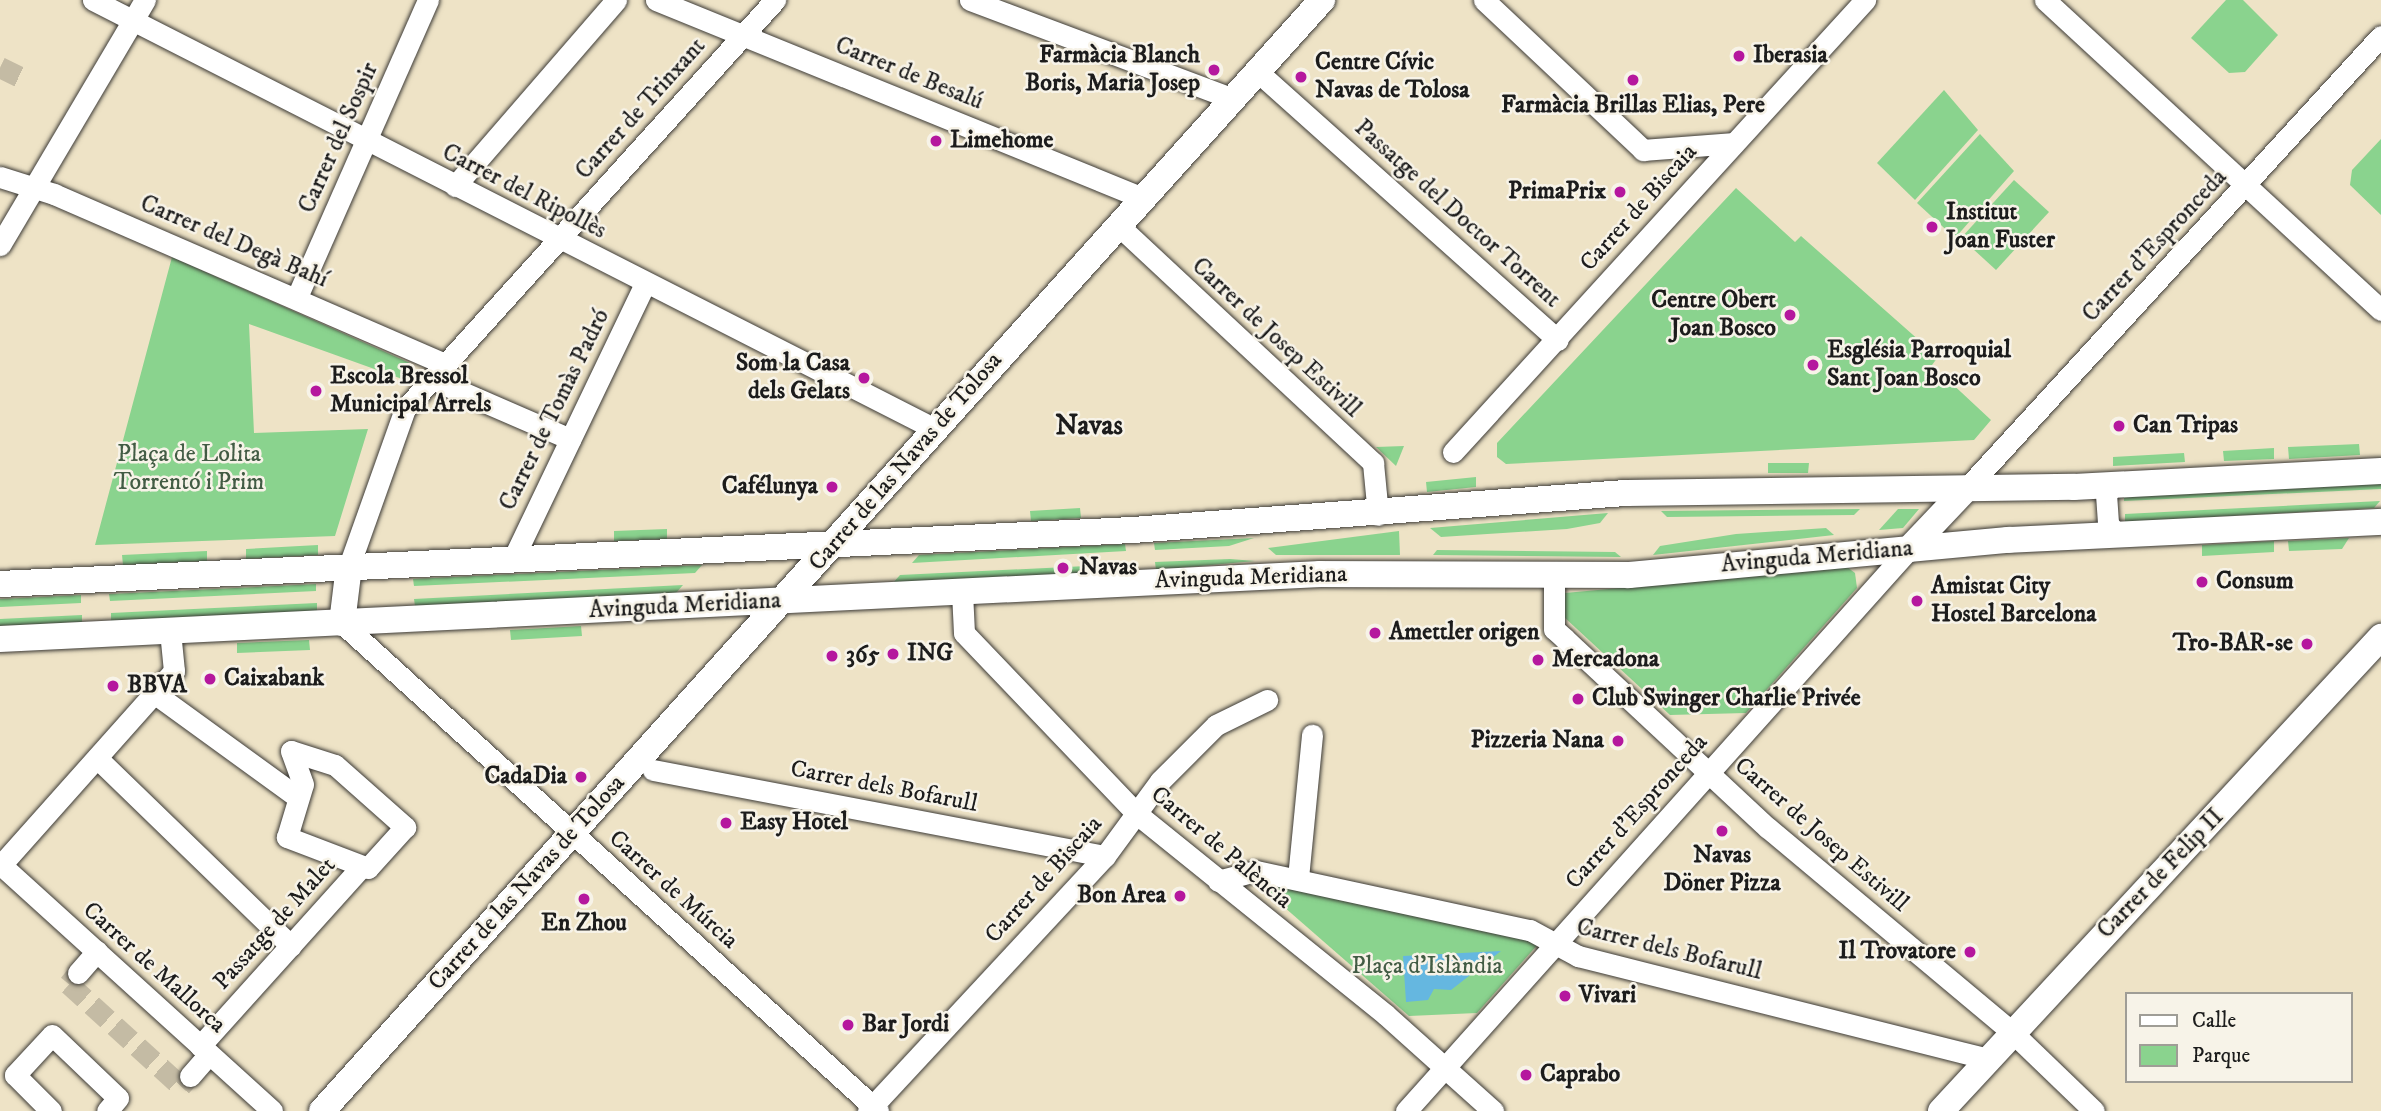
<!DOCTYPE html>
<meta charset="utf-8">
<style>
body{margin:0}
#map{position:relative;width:2381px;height:1111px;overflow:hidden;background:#eee3c6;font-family:"IM FELL DW Pica",serif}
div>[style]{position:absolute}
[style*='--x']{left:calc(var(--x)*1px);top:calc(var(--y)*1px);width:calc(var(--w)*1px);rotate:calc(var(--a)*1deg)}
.green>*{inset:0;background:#8ad38e}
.water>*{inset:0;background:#65b7e0}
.minor-tunnel>*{height:21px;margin-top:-10.5px;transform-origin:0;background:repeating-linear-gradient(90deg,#c4bba4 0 21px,transparent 0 31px)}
.roads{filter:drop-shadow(0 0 2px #3c3a36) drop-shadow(0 0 2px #3c3a36)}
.minor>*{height:21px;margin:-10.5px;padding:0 10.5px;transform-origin:10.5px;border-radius:10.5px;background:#fff}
.major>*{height:26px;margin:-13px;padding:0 13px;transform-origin:13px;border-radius:13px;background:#fff}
.dots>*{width:19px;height:19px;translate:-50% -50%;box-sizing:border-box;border:4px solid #f7f3e8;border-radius:50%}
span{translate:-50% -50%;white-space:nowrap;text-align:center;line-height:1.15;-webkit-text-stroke:5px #f7f3e8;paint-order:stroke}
.poi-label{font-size:24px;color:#1c1c1c;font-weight:700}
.right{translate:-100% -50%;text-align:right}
.left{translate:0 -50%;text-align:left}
.street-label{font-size:24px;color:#1c1c1c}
.park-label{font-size:24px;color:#425c44}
.quarter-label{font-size:28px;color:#1c1c1c;font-weight:700}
.legend{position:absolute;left:2125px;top:992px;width:228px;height:91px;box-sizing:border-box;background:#f7f3e8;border:2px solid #9f9d96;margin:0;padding:9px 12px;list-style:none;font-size:21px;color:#1c1c1c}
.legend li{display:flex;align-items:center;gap:14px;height:35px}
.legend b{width:35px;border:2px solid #9f9d96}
</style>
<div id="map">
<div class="green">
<div style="clip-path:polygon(2226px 0,2243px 0,2278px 35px,2245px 72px,2229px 73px,2191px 38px)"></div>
<div style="clip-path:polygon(1944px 90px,1978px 130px,1915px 200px,1877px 163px)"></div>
<div style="clip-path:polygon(1980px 134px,2014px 171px,1955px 238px,1917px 203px)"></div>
<div style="clip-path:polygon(2381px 139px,2381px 215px,2350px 185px,2352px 170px)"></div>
<div style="clip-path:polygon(2014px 180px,2049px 212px,1996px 270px,1961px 238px)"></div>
<div style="clip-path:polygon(1736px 188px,1795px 242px,1801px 236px,1938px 357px,1932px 365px,1991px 420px,1974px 440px,1506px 464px,1497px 457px,1497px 443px)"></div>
<div style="clip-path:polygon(172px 257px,410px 363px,405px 380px,249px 324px,254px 433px,368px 429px,335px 536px,95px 545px)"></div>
<div style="clip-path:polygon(2359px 444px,2360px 455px,2289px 459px,2288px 447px)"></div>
<div style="clip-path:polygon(1404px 446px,1396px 466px,1376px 447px)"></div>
<div style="clip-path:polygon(2274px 448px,2274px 459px,2224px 461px,2223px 451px)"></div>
<div style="clip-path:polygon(2184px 453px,2185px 462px,2113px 466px,2113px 457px)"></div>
<div style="clip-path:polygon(1768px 463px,1809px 463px,1808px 473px,1768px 473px)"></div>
<div style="clip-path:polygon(1476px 477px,1476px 487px,1427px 492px,1426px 482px)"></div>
<div style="clip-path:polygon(2381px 480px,2381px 489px,2124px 501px,2124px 494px)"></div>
<div style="clip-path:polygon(2380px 501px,2374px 508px,2125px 522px,2125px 514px)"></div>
<div style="clip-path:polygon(1080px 508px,1081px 518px,1031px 521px,1030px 511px)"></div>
<div style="clip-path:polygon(1860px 509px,1854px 515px,1667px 517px,1661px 511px)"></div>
<div style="clip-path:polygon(1898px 509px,1919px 509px,1903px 528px,1879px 530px)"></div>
<div style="clip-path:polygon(1608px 513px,1600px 523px,1567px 529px,1441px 537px,1430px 528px)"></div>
<div style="clip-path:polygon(1826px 528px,1834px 535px,1653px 555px,1660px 546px,1736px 534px)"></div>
<div style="clip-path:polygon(667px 529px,667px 539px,614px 541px,614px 531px)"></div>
<div style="clip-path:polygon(1399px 531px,1400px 555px,1276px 555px,1268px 548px)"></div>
<div style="clip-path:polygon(1254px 538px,1229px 546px,1155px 550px,1154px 543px)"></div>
<div style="clip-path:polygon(2349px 538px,2342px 549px,2289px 551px,2288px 541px)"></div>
<div style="clip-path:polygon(2274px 541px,2274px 552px,2202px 556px,2202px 545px)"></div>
<div style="clip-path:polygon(1125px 544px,1126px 551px,912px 563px,919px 555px)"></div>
<div style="clip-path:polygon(318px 545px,318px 555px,246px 559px,246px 549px)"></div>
<div style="clip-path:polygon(1437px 550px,1615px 552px,1621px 557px,1433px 555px)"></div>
<div style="clip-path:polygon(207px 551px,207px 561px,123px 565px,122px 555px)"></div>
<div style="clip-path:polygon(1255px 561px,1156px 570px,1155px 562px,1230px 559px)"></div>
<div style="clip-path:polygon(1127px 564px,1127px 571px,893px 583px,900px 575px)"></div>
<div style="clip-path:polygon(702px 565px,695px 573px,414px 586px,413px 579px)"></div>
<div style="clip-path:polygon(1847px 567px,1855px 573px,1857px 588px,1746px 713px,1670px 715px,1564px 617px,1565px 593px)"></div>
<div style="clip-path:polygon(316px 584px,316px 591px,110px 601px,109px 594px)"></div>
<div style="clip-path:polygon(683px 585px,676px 593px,415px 606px,414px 599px)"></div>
<div style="clip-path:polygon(81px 595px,81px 603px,0 607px,0 599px)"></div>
<div style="clip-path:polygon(317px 603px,317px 611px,111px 621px,111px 613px)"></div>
<div style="clip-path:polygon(82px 615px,82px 622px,0 626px,0 619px)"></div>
<div style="clip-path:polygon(581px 626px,582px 636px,511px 640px,510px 630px)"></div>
<div style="clip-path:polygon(309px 640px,310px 650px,237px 653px,237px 643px)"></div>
<div style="clip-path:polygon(1253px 880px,1540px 942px,1477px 1013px,1409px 1016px)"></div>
</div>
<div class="water">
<div style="clip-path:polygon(1501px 951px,1451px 990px,1434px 989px,1428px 1000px,1406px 1002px,1403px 956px)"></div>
</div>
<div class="minor-tunnel">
<div style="--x:0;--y:67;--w:25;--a:26"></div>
<div style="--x:78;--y:973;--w:14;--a:129"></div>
<div style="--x:69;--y:984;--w:151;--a:42.3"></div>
<div style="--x:181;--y:1086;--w:13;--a:-48"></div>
</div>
<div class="roads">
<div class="minor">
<div style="--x:93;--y:0;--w:943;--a:27"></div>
<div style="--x:656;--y:0;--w:526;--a:22.13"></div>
<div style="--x:970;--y:0;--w:281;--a:20.6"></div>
<div style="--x:1484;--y:0;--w:219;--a:43.3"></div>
<div style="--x:1643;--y:150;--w:91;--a:-4.4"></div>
<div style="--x:2045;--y:0;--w:457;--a:42.7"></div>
<div style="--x:1258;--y:72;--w:402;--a:41.8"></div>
<div style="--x:0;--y:177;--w:57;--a:17.5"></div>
<div style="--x:54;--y:194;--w:426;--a:23.5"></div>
<div style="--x:455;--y:186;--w:246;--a:-49.1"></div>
<div style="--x:1118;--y:225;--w:349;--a:43"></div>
<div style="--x:1373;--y:463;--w:52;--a:84.5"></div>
<div style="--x:0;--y:245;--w:285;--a:-59.4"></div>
<div style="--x:297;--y:297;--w:325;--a:-66.2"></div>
<div style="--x:441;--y:383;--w:141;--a:23.5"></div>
<div style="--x:1453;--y:452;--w:612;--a:-47.65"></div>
<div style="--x:2114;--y:485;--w:12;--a:132"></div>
<div style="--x:2106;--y:494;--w:30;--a:86"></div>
<div style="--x:2108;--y:524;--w:13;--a:48"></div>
<div style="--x:1966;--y:489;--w:614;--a:-47.51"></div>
<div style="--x:513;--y:559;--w:305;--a:-64.4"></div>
<div style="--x:349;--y:566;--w:167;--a:-70.4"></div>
<div style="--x:405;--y:409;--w:552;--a:-47.87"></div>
<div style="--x:1554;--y:577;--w:52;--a:90"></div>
<div style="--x:1554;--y:629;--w:15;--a:42"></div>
<div style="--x:1565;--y:639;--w:277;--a:43"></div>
<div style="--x:1768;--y:828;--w:319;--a:39.9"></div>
<div style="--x:2013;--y:1033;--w:112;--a:43.9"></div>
<div style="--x:962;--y:592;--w:41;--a:87.2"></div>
<div style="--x:964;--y:633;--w:250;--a:46.3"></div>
<div style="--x:1137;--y:814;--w:320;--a:38.9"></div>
<div style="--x:1386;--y:1015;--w:144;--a:41.9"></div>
<div style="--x:342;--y:623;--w:725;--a:42.32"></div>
<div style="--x:154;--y:693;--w:172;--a:36"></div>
<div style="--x:291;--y:751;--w:46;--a:17.7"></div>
<div style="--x:335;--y:765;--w:94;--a:41.5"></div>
<div style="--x:405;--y:827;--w:55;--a:132.1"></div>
<div style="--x:368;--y:868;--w:87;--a:-159.1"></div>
<div style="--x:287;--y:837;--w:55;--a:-73.2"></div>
<div style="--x:303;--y:784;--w:35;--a:-110"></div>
<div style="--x:97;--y:758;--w:270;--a:44.1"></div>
<div style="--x:653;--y:770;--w:460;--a:10.8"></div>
<div style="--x:0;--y:864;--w:367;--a:42.2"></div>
<div style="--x:1;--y:865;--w:260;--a:-48.3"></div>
<div style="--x:174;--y:671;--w:40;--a:-95.7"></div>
<div style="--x:1298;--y:878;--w:144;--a:-84.4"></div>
<div style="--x:1218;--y:881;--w:39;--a:-15"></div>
<div style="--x:1256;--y:871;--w:280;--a:12.2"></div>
<div style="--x:1530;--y:930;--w:55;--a:28.4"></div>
<div style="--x:1578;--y:956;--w:424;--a:14.1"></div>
<div style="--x:78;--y:973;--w:29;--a:-49"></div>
<div style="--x:200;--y:1046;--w:239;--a:-48"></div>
<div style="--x:190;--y:1076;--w:29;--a:-49"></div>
<div style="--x:51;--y:1111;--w:51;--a:-135"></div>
<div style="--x:15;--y:1075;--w:54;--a:-47.2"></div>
<div style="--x:52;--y:1035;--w:91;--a:43.7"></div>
<div style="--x:118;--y:1098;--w:17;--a:130"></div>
<div style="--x:868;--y:1111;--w:348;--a:-47.1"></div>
<div style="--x:1105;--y:856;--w:93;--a:-53.7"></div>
<div style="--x:1160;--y:781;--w:79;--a:-45"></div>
<div style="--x:1216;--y:725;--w:57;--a:-26.1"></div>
<div style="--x:1406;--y:1111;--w:754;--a:-48.17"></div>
</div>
<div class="major">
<div style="--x:1909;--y:549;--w:83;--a:-46.5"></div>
<div style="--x:0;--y:584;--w:1134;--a:-2.73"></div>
<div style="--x:1133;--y:530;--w:495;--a:-4.3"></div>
<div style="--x:1627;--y:493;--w:447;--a:-0.8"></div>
<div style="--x:2074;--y:487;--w:307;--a:-3"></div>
<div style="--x:342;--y:623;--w:57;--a:-83"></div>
<div style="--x:0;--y:639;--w:1322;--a:-2.82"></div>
<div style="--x:1320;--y:574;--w:309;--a:0.2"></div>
<div style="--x:1629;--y:575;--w:381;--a:-5.3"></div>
<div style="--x:2008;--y:540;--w:373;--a:-2.8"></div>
<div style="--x:322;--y:1111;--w:1495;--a:-48.01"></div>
<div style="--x:1941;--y:1111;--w:647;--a:-47.13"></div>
</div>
</div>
<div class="dots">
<div style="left:1739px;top:56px;background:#b5179e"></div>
<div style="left:1214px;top:70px;background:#b5179e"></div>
<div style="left:1301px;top:77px;background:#b5179e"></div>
<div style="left:1633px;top:80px;background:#b5179e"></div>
<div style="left:936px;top:141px;background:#b5179e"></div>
<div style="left:1620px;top:192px;background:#b5179e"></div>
<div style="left:1932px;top:227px;background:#b5179e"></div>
<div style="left:1790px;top:315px;background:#b5179e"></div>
<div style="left:1813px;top:365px;background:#b5179e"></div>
<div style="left:864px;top:378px;background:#b5179e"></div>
<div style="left:316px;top:391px;background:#b5179e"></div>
<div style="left:2119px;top:426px;background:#b5179e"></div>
<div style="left:832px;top:487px;background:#b5179e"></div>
<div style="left:1063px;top:568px;background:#b5179e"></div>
<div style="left:2202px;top:582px;background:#b5179e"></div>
<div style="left:1917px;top:601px;background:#b5179e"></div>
<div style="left:1375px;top:633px;background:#b5179e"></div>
<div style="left:2307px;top:644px;background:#b5179e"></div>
<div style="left:893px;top:654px;background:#b5179e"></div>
<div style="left:832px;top:656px;background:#b5179e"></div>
<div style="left:1538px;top:660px;background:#b5179e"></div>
<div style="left:210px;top:679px;background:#b5179e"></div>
<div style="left:113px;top:686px;background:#b5179e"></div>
<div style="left:1578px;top:699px;background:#b5179e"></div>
<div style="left:1618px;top:741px;background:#b5179e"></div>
<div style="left:581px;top:777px;background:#b5179e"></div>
<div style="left:726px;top:823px;background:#b5179e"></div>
<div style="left:1722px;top:831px;background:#b5179e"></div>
<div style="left:1180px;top:896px;background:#b5179e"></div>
<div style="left:584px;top:899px;background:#b5179e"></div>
<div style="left:1970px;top:952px;background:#b5179e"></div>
<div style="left:1565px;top:996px;background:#b5179e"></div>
<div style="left:848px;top:1025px;background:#b5179e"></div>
<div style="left:1526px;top:1075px;background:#b5179e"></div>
</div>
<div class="poi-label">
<span class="right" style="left:1200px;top:70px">Farmàcia Blanch<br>Boris, Maria Josep</span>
<span class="left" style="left:1753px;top:56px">Iberasia</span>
<span class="left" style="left:1315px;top:77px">Centre Cívic<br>Navas de Tolosa</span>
<span style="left:1633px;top:106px">Farmàcia Brillas Elias, Pere</span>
<span class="left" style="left:950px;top:141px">Limehome</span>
<span class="right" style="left:1606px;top:192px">PrimaPrix</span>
<span class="left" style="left:1946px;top:227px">Institut<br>Joan Fuster</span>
<span class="right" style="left:1776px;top:315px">Centre Obert<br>Joan Bosco</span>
<span class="left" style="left:1827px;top:365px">Església Parroquial<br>Sant Joan Bosco</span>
<span class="right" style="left:850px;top:378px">Som la Casa<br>dels Gelats</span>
<span class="left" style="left:330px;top:391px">Escola Bressol<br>Municipal Arrels</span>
<span class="left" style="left:2133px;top:426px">Can Tripas</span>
<span class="right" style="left:818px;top:487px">Cafélunya</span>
<span class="left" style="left:1079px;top:568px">Navas</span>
<span class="left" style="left:2216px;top:582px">Consum</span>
<span class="left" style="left:1931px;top:601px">Amistat City<br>Hostel Barcelona</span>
<span class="left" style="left:1389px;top:633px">Amettler origen</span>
<span class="right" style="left:2293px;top:644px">Tro-BAR-se</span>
<span class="left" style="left:907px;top:654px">ING</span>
<span class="left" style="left:846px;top:656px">365</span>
<span class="left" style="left:1552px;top:660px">Mercadona</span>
<span class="left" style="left:224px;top:679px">Caixabank</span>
<span class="left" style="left:127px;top:686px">BBVA</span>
<span class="left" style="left:1592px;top:699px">Club Swinger Charlie Privée</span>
<span class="right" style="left:1604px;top:741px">Pizzeria Nana</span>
<span class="right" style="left:567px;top:777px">CadaDia</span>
<span class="left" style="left:740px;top:823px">Easy Hotel</span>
<span style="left:1722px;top:870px">Navas<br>Döner Pizza</span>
<span class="right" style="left:1166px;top:896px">Bon Area</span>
<span style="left:584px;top:924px">En Zhou</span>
<span class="right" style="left:1956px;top:952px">Il Trovatore</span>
<span class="left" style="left:1579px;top:996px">Vivari</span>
<span class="left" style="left:862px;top:1025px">Bar Jordi</span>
<span class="left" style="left:1540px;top:1075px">Caprabo</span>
</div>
<div class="street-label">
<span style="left:909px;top:74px;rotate:22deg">Carrer de Besalú</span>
<span style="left:641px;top:109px;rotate:-48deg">Carrer de Trinxant</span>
<span style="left:339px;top:138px;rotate:-66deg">Carrer del Sospir</span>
<span style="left:524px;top:192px;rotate:27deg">Carrer del Ripollès</span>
<span style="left:1639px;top:208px;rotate:-48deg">Carrer de Biscaia</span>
<span style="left:1457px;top:214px;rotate:42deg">Passatge del Doctor Torrent</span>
<span style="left:234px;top:242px;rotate:23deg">Carrer del Degà Bahí</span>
<span style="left:2155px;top:246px;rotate:-47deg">Carrer d'Espronceda</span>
<span style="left:1276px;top:338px;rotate:43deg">Carrer de Josep Estivill</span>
<span style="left:555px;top:410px;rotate:-64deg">Carrer de Tomàs Padró</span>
<span style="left:906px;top:462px;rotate:-49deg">Carrer de las Navas de Tolosa</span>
<span style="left:1817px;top:557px;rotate:-5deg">Avinguda Meridiana</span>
<span style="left:1251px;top:578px;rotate:-2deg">Avinguda Meridiana</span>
<span style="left:685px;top:606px;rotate:-3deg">Avinguda Meridiana</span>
<span style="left:884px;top:787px;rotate:11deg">Carrer dels Bofarull</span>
<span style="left:1637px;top:812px;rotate:-48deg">Carrer d'Espronceda</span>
<span style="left:1821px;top:835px;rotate:41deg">Carrer de Josep Estivill</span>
<span style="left:1221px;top:848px;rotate:40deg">Carrer de Palència</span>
<span style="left:2161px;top:874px;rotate:-46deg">Carrer de Felip II</span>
<span style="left:1044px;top:880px;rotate:-48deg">Carrer de Biscaia</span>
<span style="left:527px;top:883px;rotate:-48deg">Carrer de las Navas de Tolosa</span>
<span style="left:673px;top:890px;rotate:42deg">Carrer de Múrcia</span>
<span style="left:275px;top:924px;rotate:-48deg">Passatge de Malet</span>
<span style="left:1669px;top:950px;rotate:14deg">Carrer dels Bofarull</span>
<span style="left:154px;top:968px;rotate:42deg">Carrer de Mallorca</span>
</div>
<div class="park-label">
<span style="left:189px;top:469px">Plaça de Lolita<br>Torrentó i Prim</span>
<span style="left:1427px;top:967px">Plaça d'Islàndia</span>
</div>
<div class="quarter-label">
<span style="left:1089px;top:426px">Navas</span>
</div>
<ul class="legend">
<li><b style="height:9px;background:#fff"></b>Calle</li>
<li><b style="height:19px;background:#8ad38e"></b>Parque</li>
</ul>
</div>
